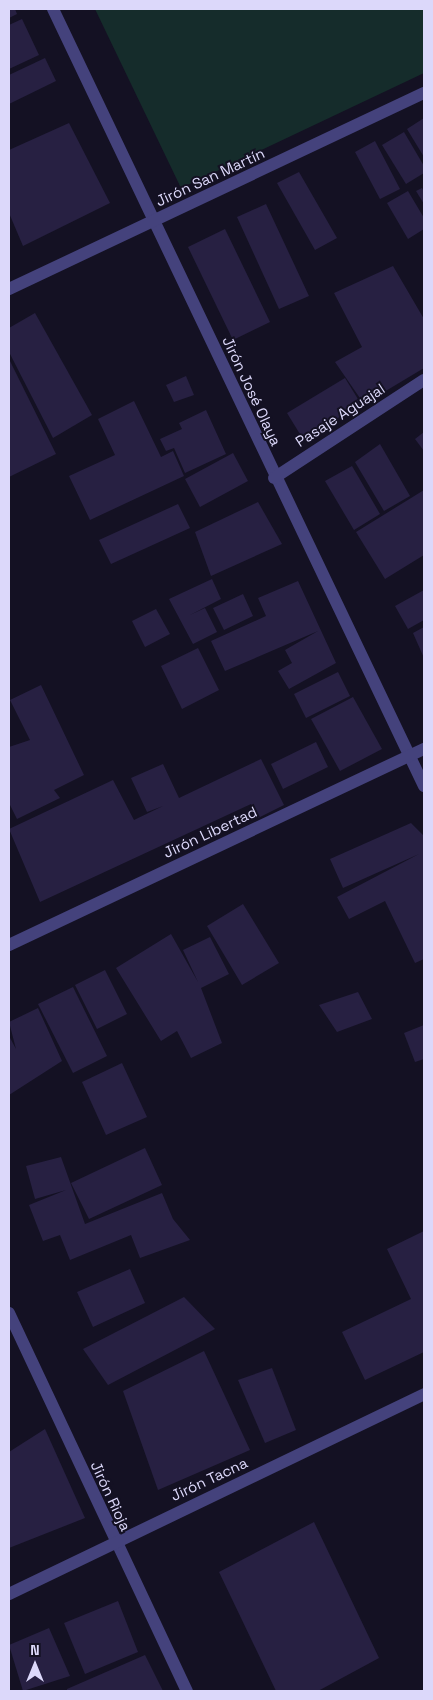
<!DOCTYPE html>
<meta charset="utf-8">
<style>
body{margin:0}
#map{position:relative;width:433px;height:1700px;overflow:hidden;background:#141123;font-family:"Space Grotesk",sans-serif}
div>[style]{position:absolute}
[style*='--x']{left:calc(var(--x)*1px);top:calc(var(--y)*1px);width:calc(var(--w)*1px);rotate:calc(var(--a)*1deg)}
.green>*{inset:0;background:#152c2b}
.building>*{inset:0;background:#272042}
.street>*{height:12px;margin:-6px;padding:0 6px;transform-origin:6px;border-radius:6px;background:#44427c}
span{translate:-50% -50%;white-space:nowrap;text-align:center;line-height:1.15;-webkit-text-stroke:4px #141123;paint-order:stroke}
.street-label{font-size:15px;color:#dcd8fa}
.frame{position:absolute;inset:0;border:10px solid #dcd8fa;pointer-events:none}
.north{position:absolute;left:10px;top:1640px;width:50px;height:50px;-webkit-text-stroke:4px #141123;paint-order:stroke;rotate:0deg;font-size:14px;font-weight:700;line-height:20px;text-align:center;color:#dcd8fa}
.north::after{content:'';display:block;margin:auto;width:18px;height:22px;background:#dcd8fa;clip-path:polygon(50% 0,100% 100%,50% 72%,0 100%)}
</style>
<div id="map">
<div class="green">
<div style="clip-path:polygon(95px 9px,424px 9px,424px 73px,181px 188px)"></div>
</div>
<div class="building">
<div style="clip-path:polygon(9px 9px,15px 9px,17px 14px,9px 18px)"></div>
<div style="clip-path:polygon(22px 19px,39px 55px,9px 69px,9px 25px)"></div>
<div style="clip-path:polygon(45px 58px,56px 81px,9px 104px,9px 75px)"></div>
<div style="clip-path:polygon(424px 118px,424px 157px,407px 129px)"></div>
<div style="clip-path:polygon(69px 123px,110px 203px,23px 246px,9px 213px,9px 150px)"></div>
<div style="clip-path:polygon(404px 132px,424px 166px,424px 173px,406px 184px,382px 145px)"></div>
<div style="clip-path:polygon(375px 141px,400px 189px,380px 199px,355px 152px)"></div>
<div style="clip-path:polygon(299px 172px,337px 238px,315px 250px,277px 183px)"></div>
<div style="clip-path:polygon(422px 188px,424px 192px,424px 204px,416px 191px)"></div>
<div style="clip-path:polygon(408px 191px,424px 218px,424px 229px,408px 239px,387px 203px)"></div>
<div style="clip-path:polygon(266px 204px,309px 296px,279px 309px,237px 217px)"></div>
<div style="clip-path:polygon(225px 229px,270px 322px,233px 340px,188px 247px)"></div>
<div style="clip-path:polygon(393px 266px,424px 319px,424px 368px,364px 404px,335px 362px,362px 347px,334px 293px)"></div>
<div style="clip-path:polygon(35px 313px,92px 415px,53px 438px,9px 352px,9px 328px)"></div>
<div style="clip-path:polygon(9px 359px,56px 454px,9px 477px)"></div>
<div style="clip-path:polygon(186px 376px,194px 395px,174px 402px,166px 385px)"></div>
<div style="clip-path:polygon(345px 378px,361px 404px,303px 439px,287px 413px)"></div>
<div style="clip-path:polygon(134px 401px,161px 457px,173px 451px,184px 476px,90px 520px,69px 476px,115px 455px,98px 419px)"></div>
<div style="clip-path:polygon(206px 410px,226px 454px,185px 473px,174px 448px,166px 451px,160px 439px,182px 429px,179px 423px)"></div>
<div style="clip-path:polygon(424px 432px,424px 451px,415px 439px)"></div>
<div style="clip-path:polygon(380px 444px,410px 496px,384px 511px,355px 462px)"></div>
<div style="clip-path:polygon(233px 453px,248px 481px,200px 507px,185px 479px)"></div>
<div style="clip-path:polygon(352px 466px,380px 514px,354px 530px,325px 481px)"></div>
<div style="clip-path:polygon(424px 490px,424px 555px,385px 579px,356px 532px)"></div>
<div style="clip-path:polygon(258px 502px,282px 544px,211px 576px,195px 532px)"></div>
<div style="clip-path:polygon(178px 504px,190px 528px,111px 564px,99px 540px)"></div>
<div style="clip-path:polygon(212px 579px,221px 599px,190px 615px,205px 608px,217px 632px,193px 644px,169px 599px)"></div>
<div style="clip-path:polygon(298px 581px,336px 663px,289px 689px,278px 671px,292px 663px,285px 650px,318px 631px,225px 671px,211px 641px,266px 616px,258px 598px)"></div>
<div style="clip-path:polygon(424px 590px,424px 620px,408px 629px,395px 606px)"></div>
<div style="clip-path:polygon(243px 594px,253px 616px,224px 630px,213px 608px)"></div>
<div style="clip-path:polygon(156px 609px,170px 634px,145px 647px,132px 621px)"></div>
<div style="clip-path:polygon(424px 627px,424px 658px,413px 633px)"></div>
<div style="clip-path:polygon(198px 648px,219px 690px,182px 709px,161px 666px)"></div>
<div style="clip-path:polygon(338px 672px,350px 696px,306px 718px,294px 694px)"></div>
<div style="clip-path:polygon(41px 685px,84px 775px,54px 790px,60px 798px,17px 819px,9px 803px,9px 747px,30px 740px,10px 700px)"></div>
<div style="clip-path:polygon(353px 697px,382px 749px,340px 771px,311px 719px)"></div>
<div style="clip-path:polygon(316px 742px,328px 767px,283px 789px,271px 764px)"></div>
<div style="clip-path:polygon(261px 759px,284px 805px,258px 818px,251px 804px,40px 902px,9px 829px,113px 780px,134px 820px,163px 806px,147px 812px,131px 778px,163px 764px,179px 798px)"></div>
<div style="clip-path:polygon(411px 823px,424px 836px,424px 959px,415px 963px,385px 901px,349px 919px,337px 897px,419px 854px,343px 888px,330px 859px)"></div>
<div style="clip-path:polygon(243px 904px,279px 963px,242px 985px,207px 926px)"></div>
<div style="clip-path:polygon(171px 934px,198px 982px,183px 950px,210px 937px,229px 974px,201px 988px,222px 1043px,191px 1058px,177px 1031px,161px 1041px,116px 968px)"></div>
<div style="clip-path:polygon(105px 970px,127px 1014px,97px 1029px,75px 985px)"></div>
<div style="clip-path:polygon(73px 987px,107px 1056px,73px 1073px,38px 1004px)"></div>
<div style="clip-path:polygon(358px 992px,372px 1019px,337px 1032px,319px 1005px)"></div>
<div style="clip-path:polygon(38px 1008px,62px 1061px,9px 1095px,9px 1036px,16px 1049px,9px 1022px)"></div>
<div style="clip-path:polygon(424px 1025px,424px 1059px,415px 1062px,404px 1033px)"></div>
<div style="clip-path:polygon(122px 1063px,147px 1117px,106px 1135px,82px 1082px)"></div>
<div style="clip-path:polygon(145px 1148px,162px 1185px,89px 1219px,71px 1183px)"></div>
<div style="clip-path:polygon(61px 1157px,85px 1224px,162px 1193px,173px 1219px,190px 1240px,140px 1258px,131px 1235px,70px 1260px,60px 1235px,43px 1241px,29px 1205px,66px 1190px,35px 1199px,26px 1166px)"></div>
<div style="clip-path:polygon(424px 1231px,424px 1352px,365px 1380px,342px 1332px,411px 1299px,387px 1249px)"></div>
<div style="clip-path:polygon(130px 1269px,145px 1303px,93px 1327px,77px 1292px)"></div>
<div style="clip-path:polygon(184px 1297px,215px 1329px,108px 1385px,83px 1349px)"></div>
<div style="clip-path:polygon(204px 1351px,250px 1450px,158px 1490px,123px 1391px)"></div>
<div style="clip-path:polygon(272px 1368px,296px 1430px,265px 1443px,238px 1380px)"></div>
<div style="clip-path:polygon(45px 1429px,85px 1518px,9px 1548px,9px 1452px)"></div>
<div style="clip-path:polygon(314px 1522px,379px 1658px,318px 1691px,276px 1691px,219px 1572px)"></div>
<div style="clip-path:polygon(118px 1601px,138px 1652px,85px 1674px,64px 1623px)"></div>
<div style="clip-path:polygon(49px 1628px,70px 1676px,23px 1691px,9px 1645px)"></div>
<div style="clip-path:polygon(145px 1655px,163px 1691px,67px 1691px,67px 1689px)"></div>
</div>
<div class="street">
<div style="--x:53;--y:9;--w:861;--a:64.48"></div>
<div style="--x:9;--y:289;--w:459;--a:-25.3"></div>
<div style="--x:274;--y:478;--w:179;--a:-33.2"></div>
<div style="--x:9;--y:945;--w:459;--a:-25.3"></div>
<div style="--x:9;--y:1313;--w:418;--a:64.8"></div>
<div style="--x:9;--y:1594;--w:461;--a:-25.7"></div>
</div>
<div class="street-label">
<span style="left:210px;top:177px;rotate:-25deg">Jirón San Martín</span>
<span style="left:252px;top:391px;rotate:65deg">Jirón José Olaya</span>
<span style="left:340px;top:415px;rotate:-33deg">Pasaje Aguajal</span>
<span style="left:210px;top:832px;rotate:-25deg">Jirón Libertad</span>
<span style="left:209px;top:1479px;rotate:-25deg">Jirón Tacna</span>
<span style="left:111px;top:1496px;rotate:65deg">Jirón Rioja</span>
</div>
<div class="frame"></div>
<div class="north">N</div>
</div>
